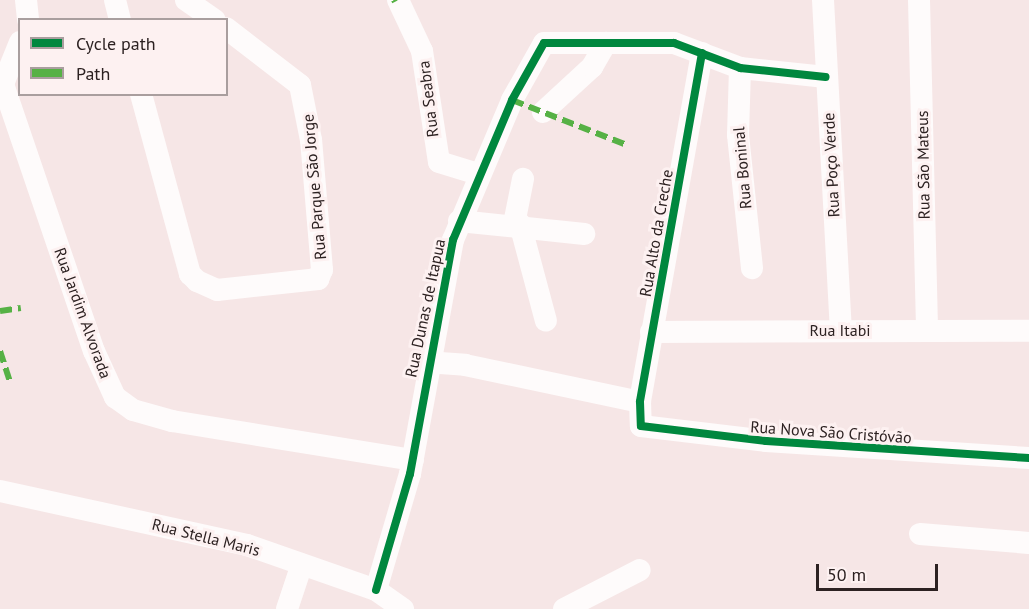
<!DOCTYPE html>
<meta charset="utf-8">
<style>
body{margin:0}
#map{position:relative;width:1029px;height:609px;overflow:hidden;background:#f6e6e6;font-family:"PT Sans",sans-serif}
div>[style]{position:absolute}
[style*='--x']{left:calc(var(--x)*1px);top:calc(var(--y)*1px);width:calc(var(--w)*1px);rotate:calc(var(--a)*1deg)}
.minor>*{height:22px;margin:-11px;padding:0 11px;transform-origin:11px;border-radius:11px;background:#fefbfb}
.quiet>*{height:6px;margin-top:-3px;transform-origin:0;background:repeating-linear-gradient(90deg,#56b145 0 12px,transparent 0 18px)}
.cycleway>*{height:8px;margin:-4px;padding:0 4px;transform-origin:4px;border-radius:4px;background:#00873e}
span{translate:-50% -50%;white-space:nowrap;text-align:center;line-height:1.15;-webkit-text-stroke:6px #fdf1f1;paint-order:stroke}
.street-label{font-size:16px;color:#2c2121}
.legend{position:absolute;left:18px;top:18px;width:210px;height:78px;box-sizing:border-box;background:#fdf1f1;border:2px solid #a99e9e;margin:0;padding:8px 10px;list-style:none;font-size:18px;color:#2c2121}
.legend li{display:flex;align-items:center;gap:12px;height:30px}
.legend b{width:30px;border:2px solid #a99e9e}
.scale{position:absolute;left:816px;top:564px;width:122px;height:27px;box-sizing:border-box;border:3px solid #2c2121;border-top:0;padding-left:8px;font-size:18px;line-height:21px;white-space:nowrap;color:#2c2121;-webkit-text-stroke:4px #fdf1f1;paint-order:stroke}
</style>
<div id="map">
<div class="minor">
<div style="--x:26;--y:0;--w:20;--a:84"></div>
<div style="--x:115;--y:0;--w:21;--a:76"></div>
<div style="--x:186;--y:0;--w:35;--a:35"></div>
<div style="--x:398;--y:0;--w:56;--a:64.8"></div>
<div style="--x:422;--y:51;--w:112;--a:81.3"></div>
<div style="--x:439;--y:162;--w:41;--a:17.1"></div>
<div style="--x:823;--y:0;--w:330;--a:86.9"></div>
<div style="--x:919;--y:0;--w:330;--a:88.6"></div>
<div style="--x:20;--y:42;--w:45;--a:112"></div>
<div style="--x:3;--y:84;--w:282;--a:71.2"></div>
<div style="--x:94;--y:351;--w:51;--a:65.5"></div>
<div style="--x:115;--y:397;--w:22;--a:36"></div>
<div style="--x:133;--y:410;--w:41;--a:15.8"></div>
<div style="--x:172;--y:421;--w:244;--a:9.2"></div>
<div style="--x:702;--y:53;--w:354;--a:100.1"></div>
<div style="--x:640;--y:402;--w:24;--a:88"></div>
<div style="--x:641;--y:426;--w:126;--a:6.8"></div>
<div style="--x:766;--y:441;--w:264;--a:3.7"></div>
<div style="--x:740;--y:68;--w:67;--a:91.7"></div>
<div style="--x:738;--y:135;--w:134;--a:84"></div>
<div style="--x:141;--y:94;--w:187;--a:74.8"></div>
<div style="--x:190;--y:274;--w:10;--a:45"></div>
<div style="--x:197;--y:281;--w:22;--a:24"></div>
<div style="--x:217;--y:290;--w:102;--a:-6.2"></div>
<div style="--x:318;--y:279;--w:10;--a:-66"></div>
<div style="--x:322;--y:270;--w:130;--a:-94.8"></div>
<div style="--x:311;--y:140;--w:56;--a:-101.3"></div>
<div style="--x:300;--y:85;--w:93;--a:-142.4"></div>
<div style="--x:543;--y:112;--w:67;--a:-42.6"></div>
<div style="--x:592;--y:67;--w:28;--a:-60"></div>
<div style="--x:459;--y:221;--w:126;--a:5.9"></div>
<div style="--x:514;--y:224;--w:46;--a:-78.7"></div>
<div style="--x:520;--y:224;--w:100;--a:75"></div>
<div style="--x:651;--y:332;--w:378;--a:-0.2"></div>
<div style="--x:426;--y:362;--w:39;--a:4"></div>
<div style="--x:465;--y:365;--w:179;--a:11.9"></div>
<div style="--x:0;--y:491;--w:253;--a:12.3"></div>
<div style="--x:247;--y:545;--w:137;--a:19.2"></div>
<div style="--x:376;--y:590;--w:33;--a:35"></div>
<div style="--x:920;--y:534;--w:109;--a:4.7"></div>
<div style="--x:376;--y:590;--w:121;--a:-73.7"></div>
<div style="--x:410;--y:474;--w:238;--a:-79.6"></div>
<div style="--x:453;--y:240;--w:152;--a:-67.1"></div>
<div style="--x:512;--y:100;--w:65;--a:-60.7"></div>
<div style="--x:544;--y:43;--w:130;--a:0"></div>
<div style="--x:674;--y:43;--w:71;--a:20.7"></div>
<div style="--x:740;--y:68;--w:86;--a:6"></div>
<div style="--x:287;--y:609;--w:47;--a:-71.6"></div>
<div style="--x:564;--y:609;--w:85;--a:-27.2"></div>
</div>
<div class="quiet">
<div style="--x:394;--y:0;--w:2;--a:63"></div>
<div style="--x:512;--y:100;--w:123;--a:21.4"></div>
<div style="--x:0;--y:311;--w:21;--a:-8"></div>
<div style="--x:0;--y:351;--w:33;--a:72"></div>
</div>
<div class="cycleway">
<div style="--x:702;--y:53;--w:354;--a:100.1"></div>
<div style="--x:640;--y:402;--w:24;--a:88"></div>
<div style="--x:641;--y:426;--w:126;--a:6.8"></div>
<div style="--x:766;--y:441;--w:264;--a:3.7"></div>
<div style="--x:376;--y:590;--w:121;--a:-73.7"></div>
<div style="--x:410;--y:474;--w:238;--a:-79.6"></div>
<div style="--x:453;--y:240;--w:152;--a:-67.1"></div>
<div style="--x:512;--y:100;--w:65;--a:-60.7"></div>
<div style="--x:544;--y:43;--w:130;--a:0"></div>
<div style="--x:674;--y:43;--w:71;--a:20.7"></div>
<div style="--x:740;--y:68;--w:86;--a:6"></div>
</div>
<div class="street-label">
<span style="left:428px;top:99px;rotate:-97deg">Rua Seabra</span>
<span style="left:831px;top:165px;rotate:-93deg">Rua Poço Verde</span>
<span style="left:923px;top:165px;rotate:-91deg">Rua São Mateus</span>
<span style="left:742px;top:168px;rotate:-95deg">Rua Boninal</span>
<span style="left:314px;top:187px;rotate:-95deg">Rua Parque São Jorge</span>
<span style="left:656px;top:233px;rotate:-80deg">Rua Alto da Creche</span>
<span style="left:425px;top:308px;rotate:-78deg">Rua Dunas de Itapua</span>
<span style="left:83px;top:313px;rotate:70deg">Rua Jardim Alvorada</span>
<span style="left:840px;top:330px">Rua Itabi</span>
<span style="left:831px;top:432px;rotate:4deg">Rua Nova São Cristóvão</span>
<span style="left:206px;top:537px;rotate:14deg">Rua Stella Maris</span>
</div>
<ul class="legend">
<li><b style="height:8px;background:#00873e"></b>Cycle path</li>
<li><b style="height:8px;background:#56b145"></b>Path</li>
</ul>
<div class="scale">50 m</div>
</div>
